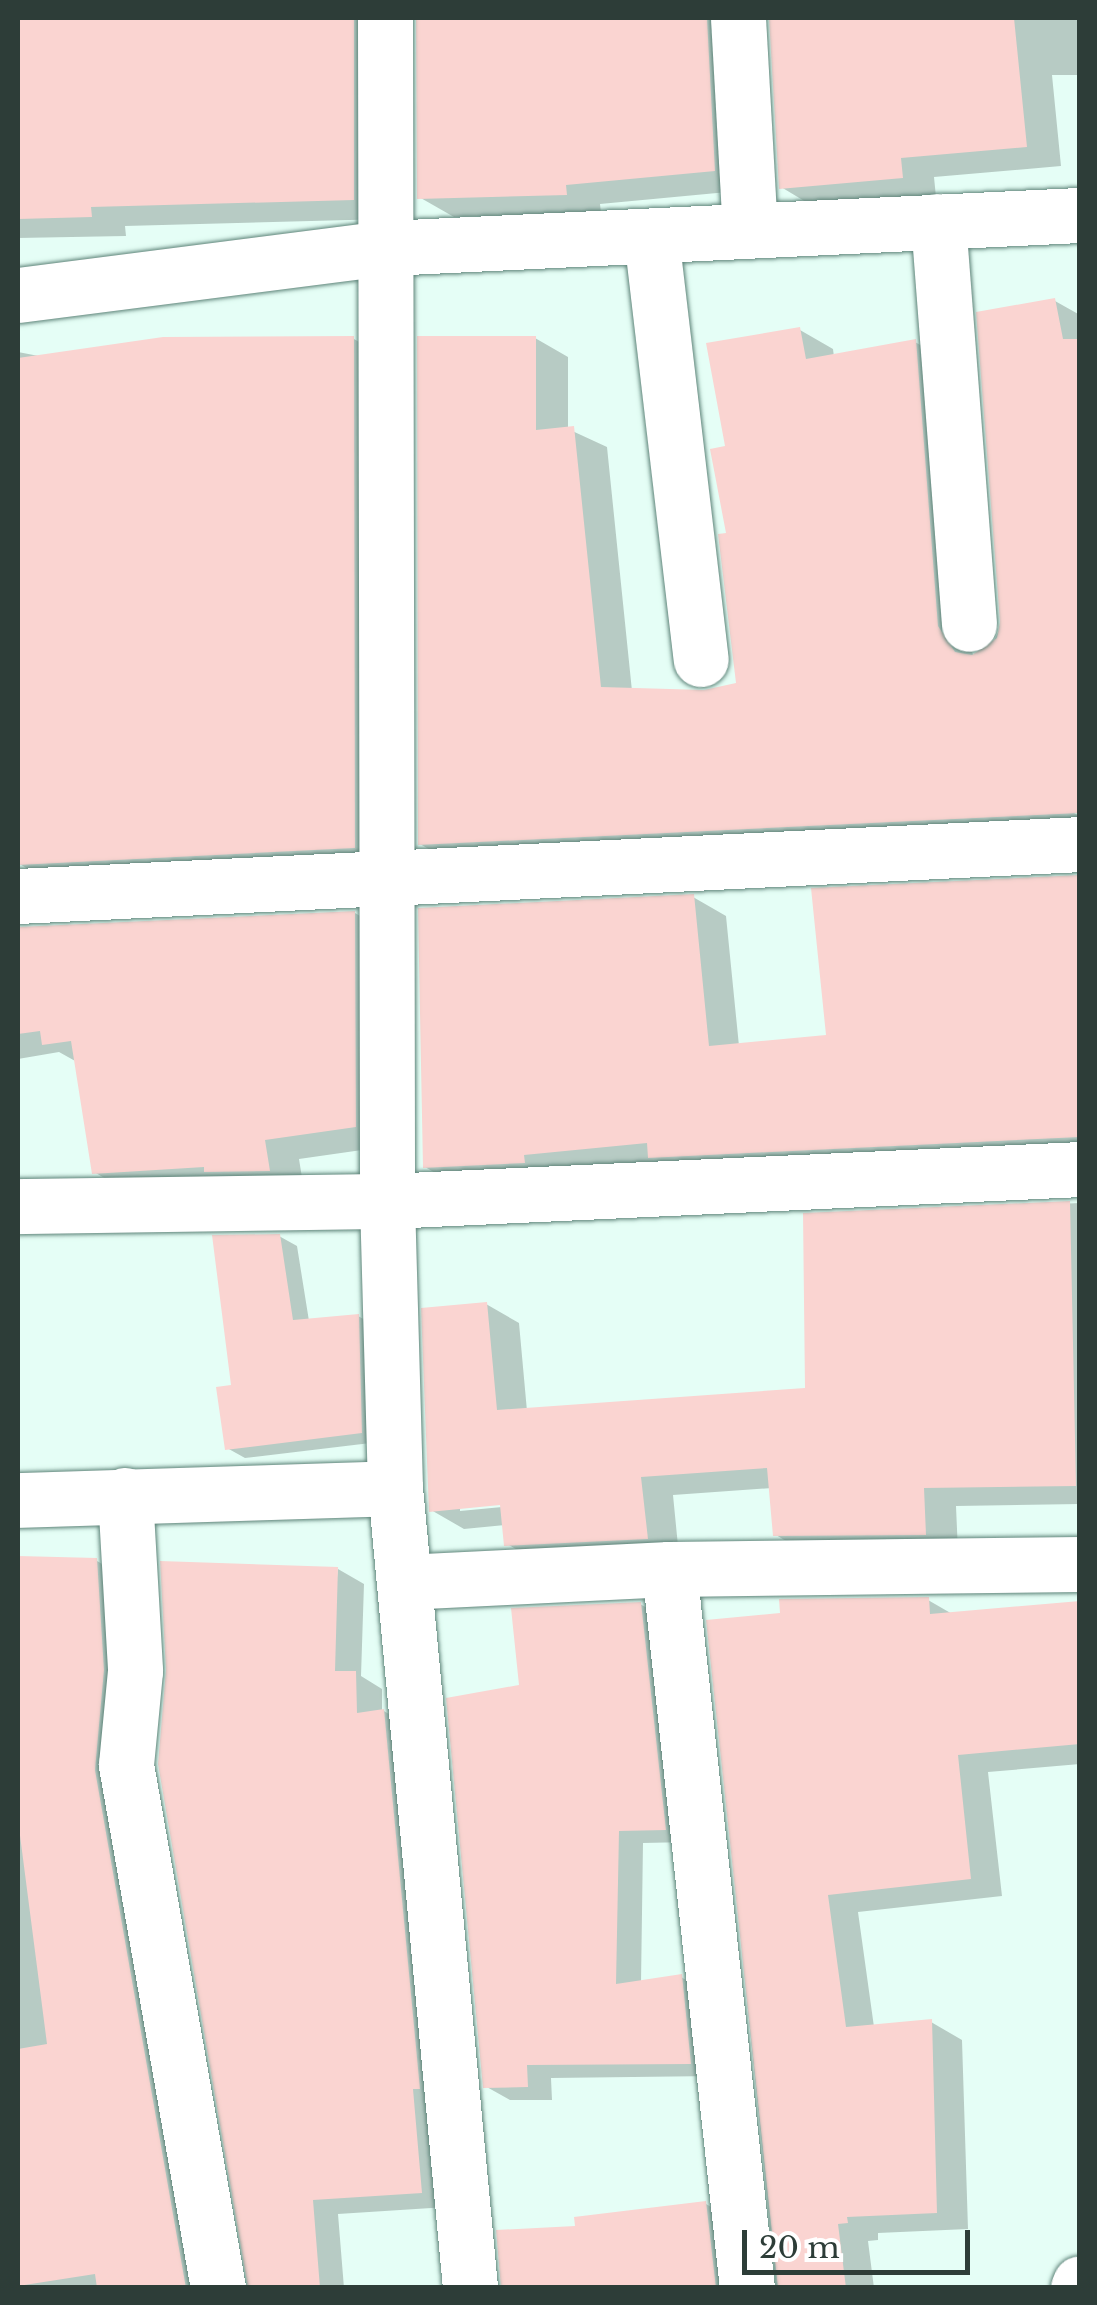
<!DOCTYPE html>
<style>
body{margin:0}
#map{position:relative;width:1097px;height:2305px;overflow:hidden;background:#e5fef6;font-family:"Libre Baskerville",serif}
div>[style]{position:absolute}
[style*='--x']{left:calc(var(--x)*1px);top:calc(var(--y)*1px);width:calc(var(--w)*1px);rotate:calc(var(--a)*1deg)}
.shadow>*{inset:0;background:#0003}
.building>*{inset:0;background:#fad4d1}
.roads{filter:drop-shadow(0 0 2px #5e8479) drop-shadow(0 0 2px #5e8479)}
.minor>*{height:55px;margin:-27.5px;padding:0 27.5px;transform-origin:27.5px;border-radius:27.5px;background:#fff}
span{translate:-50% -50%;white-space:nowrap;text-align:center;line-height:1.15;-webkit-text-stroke:8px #fff;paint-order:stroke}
.frame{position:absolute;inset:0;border:20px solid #2d3d38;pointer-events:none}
.scale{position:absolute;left:742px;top:2230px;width:228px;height:45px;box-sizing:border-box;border:5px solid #2d3d38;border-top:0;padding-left:12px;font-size:30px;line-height:35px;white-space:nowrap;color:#2d3d38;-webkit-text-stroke:8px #fff;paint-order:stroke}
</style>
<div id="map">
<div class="shadow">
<div style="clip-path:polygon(18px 18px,400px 18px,388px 219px,125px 226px,126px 236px,18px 238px)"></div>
<div style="clip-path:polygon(419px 18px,752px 18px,749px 190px,600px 204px,601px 213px,454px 217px,419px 197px)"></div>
<div style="clip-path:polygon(772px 18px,1080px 18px,1080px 75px,1052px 75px,1061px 166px,934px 177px,936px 197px,816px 208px,781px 187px)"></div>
<div style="clip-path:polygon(1055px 301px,1080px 315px,1080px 810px,1066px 809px,1080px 816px,1080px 832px,453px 863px,420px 844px,535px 338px,568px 357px,568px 429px,607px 447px,632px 691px,704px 693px,738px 685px,728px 448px,800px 330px,833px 349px,834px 357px,915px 342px,948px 361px,970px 647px,974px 657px,989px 651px,1003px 622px)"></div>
<div style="clip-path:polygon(354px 339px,388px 359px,389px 867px,53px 884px,18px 863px,18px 352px,44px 357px)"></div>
<div style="clip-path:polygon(1080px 878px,1080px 1157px,458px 1186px,425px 1167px,693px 897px,726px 916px,739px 1046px,828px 1037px)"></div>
<div style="clip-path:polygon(355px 913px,389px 933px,390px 1146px,299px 1159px,304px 1190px,129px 1192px,94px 1172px,77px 1062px,59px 1052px,18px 1059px,18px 929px)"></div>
<div style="clip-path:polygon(evenodd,1080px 1203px,1080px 1504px,956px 1506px,958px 1552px,808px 1554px,776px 1535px,772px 1488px,673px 1495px,679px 1556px,540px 1563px,507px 1544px,505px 1525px,464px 1529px,431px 1510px,486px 1304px,519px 1323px,527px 1411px,807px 1390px,805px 1215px,1080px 1203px,512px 1502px,513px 1506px,460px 1511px,460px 1506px,512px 1502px)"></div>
<div style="clip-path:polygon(279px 1236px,297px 1246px,309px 1321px,358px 1316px,376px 1326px,379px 1442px,245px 1458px,227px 1448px,234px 1388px)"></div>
<div style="clip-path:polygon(18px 1558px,97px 1561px,128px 1579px,215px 2288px,18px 2288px)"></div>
<div style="clip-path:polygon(338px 1569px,364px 1584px,361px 1676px,382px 1689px,382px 1710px,410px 1726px,447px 2207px,338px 2214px,344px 2288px,250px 2288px)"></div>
<div style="clip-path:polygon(928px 1600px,954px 1615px,1080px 1603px,1080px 1764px,988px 1772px,1002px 1896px,858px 1912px,874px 2027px,931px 2022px,962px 2040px,968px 2229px,878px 2233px,878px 2240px,868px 2241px,874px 2288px,776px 2288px,709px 1622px)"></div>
<div style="clip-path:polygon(640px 1604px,665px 1618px,689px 1842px,643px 1843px,641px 1983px,681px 1977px,705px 1991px,715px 2076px,551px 2078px,552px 2100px,510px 2100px,485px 2086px,522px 1687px)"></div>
<div style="clip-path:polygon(706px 2204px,737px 2222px,746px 2288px,501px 2288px,578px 2228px)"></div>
</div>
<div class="building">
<div style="clip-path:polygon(18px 18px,354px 18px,354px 200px,91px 207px,92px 217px,18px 219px)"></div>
<div style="clip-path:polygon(416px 18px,707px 18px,715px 171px,566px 185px,567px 195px,417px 199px)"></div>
<div style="clip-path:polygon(769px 18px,1014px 18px,1027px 147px,901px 158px,903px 178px,779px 189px)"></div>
<div style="clip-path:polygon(1055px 298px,1063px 339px,1080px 339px,1080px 813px,418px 845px,417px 336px,536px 336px,536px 430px,574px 426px,601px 687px,704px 690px,736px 683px,718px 534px,726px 533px,710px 449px,725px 446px,706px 343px,800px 327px,806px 359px,916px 339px,938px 626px,955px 652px,972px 655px,997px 638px,1000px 622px,976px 312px)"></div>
<div style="clip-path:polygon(354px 336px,355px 848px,18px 865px,18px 358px,163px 337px)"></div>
<div style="clip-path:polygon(1080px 875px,1080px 1137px,648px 1158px,647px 1143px,524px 1155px,525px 1163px,423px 1168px,418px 908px,694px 894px,709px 1046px,826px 1035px,811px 888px)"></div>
<div style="clip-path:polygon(355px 911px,356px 1127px,265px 1140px,270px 1171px,204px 1172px,204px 1167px,92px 1174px,71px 1041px,42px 1045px,40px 1031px,18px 1034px,18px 927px)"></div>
<div style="clip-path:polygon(1070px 1201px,1076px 1486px,924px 1488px,926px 1535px,773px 1536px,767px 1468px,641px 1477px,648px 1539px,504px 1546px,500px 1505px,429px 1512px,421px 1308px,487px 1302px,497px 1410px,805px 1388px,803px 1213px)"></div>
<div style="clip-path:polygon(280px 1234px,293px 1320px,359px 1314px,362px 1433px,225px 1450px,216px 1387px,231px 1385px,212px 1235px)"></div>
<div style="clip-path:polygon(18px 1556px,97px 1558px,104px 1670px,95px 1770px,186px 2288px,97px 2288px,95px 2274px,18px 2286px,18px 2049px,47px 2044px,18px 1820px)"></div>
<div style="clip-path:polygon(160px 1561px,338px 1567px,335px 1671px,356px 1671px,357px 1713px,384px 1709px,420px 2089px,413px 2089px,422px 2193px,313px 2200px,320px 2288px,248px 2288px,158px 1764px,166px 1670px)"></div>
<div style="clip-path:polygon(929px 1597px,930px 1614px,1080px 1601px,1080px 1744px,958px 1755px,971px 1879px,828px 1895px,846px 2027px,932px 2019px,937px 2213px,847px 2217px,848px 2223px,838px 2224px,846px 2288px,778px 2288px,706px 1620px,780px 1613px,779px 1599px)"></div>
<div style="clip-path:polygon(641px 1602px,666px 1830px,619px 1831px,616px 1984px,682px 1974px,691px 2064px,527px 2065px,528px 2087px,483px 2088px,446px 1698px,519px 1685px,511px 1608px)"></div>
<div style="clip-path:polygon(706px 2201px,716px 2288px,501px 2288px,496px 2230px,575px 2226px,574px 2217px)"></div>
</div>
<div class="roads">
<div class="minor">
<div style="--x:385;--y:18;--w:1183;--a:89.9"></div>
<div style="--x:387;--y:1201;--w:287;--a:88.4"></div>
<div style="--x:395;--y:1488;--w:804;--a:84.64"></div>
<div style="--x:738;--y:18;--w:212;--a:86.8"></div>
<div style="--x:938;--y:221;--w:404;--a:85.6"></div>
<div style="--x:651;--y:236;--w:426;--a:83.3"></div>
<div style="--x:18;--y:295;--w:372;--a:-7.3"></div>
<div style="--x:387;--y:248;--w:694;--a:-2.73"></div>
<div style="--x:18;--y:896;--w:1063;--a:-2.8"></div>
<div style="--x:18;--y:1206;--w:369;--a:-0.8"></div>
<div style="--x:387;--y:1201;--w:694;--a:-2.64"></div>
<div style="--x:125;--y:1495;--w:176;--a:86.7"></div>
<div style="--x:135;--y:1671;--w:94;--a:95.5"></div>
<div style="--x:126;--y:1765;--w:531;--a:80.02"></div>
<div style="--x:18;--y:1500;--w:377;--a:-1.8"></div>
<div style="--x:669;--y:1569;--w:723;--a:83.81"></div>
<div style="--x:404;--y:1582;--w:265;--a:-2.8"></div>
<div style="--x:669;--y:1569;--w:411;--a:-0.7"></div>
<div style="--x:1078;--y:2288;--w:5;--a:-68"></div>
</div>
</div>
<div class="frame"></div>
<div class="scale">20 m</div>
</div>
